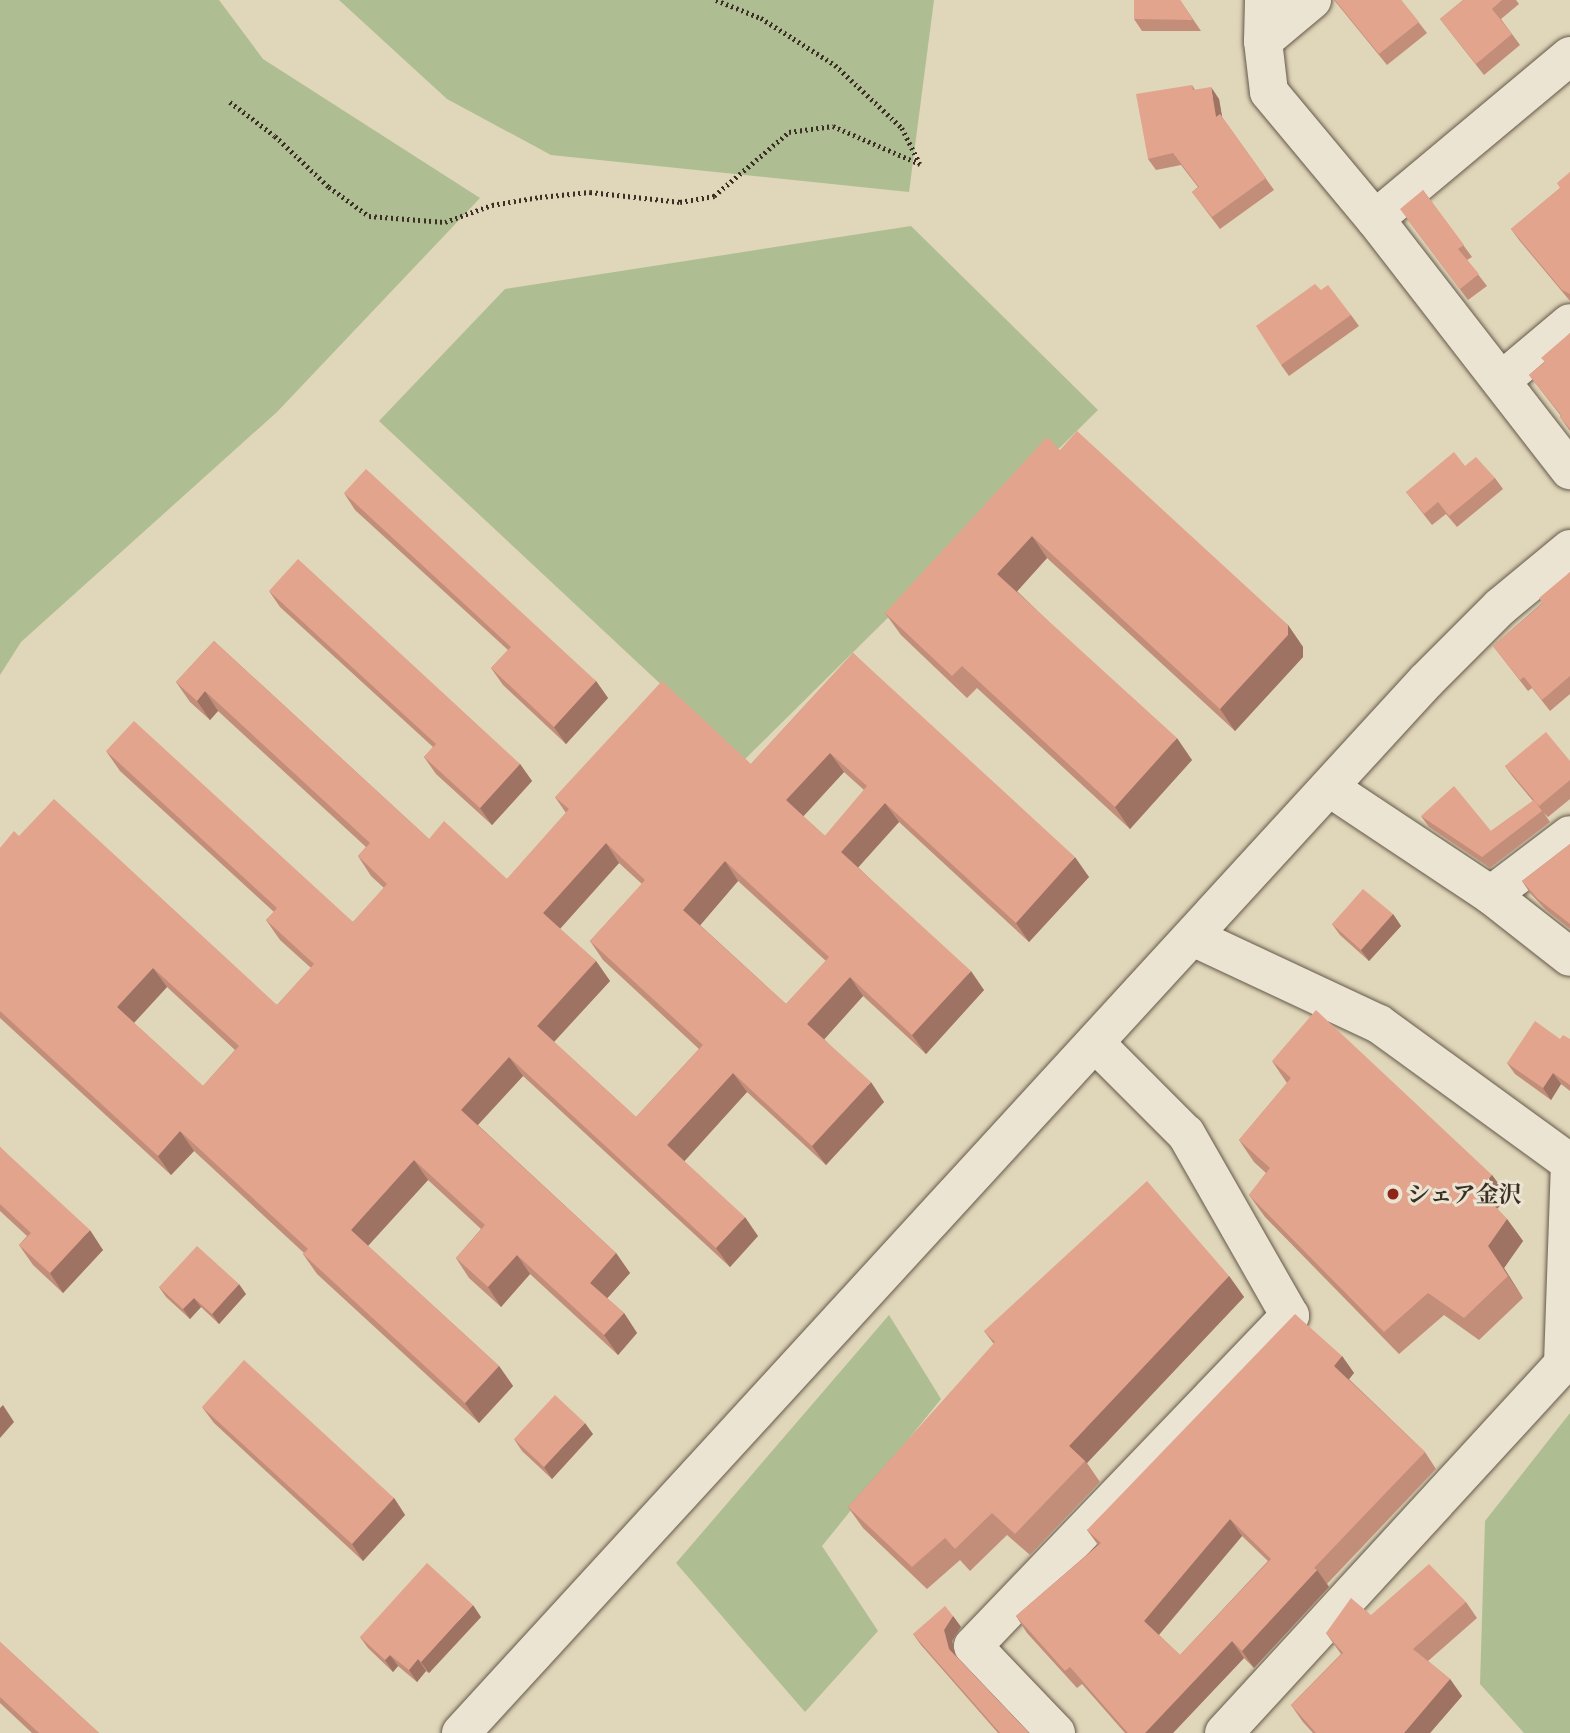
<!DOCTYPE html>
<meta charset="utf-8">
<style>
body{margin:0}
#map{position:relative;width:1570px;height:1733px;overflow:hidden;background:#e0d6b9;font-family:"Gentium Book Plus","Noto Serif JP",serif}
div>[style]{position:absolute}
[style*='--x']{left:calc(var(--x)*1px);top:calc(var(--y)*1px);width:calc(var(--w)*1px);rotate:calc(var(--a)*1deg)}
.green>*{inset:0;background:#aebe92}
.path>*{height:4.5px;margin-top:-2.25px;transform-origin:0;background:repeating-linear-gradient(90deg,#3c2f25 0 2px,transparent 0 5.5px)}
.roads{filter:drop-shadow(0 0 2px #65594a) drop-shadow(0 0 2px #65594a)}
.minor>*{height:38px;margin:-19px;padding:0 19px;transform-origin:19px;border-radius:19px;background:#ebe4d2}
.wall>*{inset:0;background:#c28d79}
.shaded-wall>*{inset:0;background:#9e7363}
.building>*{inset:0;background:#e2a48d}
.dots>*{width:19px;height:19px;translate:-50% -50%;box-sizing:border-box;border:4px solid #ebe4d2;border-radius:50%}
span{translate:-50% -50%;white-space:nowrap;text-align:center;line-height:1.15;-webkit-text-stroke:6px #ebe4d2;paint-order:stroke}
.poi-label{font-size:23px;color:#3c2f25;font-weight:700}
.left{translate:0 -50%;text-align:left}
</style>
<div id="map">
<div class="green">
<div style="clip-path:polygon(0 0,219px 0,263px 59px,480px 198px,277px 412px,21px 642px,0 675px)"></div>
<div style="clip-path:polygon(339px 0,934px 0,909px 192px,551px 155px,447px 99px)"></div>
<div style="clip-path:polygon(911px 226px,1098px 410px,743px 761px,379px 421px,505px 289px)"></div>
<div style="clip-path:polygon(889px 1315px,941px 1399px,822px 1546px,878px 1631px,805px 1712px,676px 1563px)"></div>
<div style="clip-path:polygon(1570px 1413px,1570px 1733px,1524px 1733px,1480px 1684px,1485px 1521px)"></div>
</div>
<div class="path">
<div style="--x:716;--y:0;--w:48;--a:21.8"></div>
<div style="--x:761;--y:18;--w:88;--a:32.4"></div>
<div style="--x:835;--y:65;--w:92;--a:43.2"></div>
<div style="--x:902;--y:128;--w:40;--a:63.4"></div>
<div style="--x:230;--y:102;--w:56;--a:37.1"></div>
<div style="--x:275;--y:136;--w:74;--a:43.4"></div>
<div style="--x:329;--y:187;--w:49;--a:35.9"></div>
<div style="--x:369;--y:216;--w:76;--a:4.5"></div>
<div style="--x:445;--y:222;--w:50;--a:-19.9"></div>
<div style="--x:492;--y:205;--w:49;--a:-9.5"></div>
<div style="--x:540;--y:197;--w:50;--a:-5.7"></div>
<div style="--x:590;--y:192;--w:91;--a:6.3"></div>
<div style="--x:680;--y:202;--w:35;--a:-10"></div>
<div style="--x:714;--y:196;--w:99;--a:-40.5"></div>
<div style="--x:789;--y:132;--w:44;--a:-7.8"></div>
<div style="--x:833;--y:126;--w:95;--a:23.6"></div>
</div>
<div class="roads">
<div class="minor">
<div style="--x:1264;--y:0;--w:41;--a:91.4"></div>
<div style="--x:1263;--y:41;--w:51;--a:83.3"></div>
<div style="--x:1269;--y:92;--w:165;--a:50.2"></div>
<div style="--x:1375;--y:219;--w:318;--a:52.2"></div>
<div style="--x:1263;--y:41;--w:64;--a:-39.9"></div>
<div style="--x:1375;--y:219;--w:254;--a:-39.9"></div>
<div style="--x:1501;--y:381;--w:90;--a:-40"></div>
<div style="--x:1330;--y:788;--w:193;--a:33.6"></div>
<div style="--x:1491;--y:895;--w:100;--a:38.1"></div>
<div style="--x:1491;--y:895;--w:99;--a:-37.2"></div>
<div style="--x:1193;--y:937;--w:205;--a:25.1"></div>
<div style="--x:1379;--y:1024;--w:236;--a:36"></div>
<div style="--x:1570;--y:1163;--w:201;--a:92"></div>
<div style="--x:1563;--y:1364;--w:501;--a:132.57"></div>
<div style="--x:461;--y:1733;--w:1428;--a:-47.47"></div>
<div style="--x:1426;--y:681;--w:105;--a:-45"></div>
<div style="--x:1500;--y:607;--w:91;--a:-39.6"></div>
<div style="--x:1056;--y:1733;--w:120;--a:-133.7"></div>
<div style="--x:973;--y:1646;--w:458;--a:-46.2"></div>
<div style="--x:1290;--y:1316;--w:210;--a:-119.7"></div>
<div style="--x:1186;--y:1134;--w:129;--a:-135"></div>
</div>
</div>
<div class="wall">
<div style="clip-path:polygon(1180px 0,1201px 31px,1142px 31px,1134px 19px)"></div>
<div style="clip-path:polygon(1334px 0,1401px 0,1427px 33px,1387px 65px)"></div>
<div style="clip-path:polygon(1463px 0,1516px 0,1519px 4px,1501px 19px,1520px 45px,1484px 75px,1440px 19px)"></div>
<div style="clip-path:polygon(1192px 85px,1195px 90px,1219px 99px,1222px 117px,1274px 190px,1220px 229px,1192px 192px,1198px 187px,1181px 165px,1156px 170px,1148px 159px)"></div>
<div style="clip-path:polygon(1570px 172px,1570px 301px,1519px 240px,1511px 229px,1560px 188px)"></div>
<div style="clip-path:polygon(1423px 190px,1472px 257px,1467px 260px,1487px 286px,1468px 300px,1408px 220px)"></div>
<div style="clip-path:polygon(1321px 290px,1351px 315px,1359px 326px,1289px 376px,1281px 365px)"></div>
<div style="clip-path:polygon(1570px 333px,1570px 431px,1560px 417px,1561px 416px,1529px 375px,1544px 362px)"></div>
<div style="clip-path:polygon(1060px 450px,1288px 625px,1303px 647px,1303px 657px,1235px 731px,1047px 558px,1017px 591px,1192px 760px,1130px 829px,977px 688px,967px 698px,901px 635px,885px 613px)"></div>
<div style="clip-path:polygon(1465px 466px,1495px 478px,1503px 489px,1457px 527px,1446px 514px,1432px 525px,1406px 492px)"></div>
<div style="clip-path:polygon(344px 493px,596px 681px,608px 698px,566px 744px,503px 685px,491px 668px,508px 650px,355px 510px)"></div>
<div style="clip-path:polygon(1570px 572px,1570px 694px,1550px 711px,1532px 688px,1528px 691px,1493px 646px,1542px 603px)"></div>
<div style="clip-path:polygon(269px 591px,520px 764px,532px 781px,492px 825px,436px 774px,424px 757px,433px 747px,280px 607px)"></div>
<div style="clip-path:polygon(evenodd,214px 641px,429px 839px,507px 879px,566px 813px,555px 797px,751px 764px,853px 653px,1089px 877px,1029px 942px,899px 822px,858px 867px,984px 990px,926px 1054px,863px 996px,824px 1039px,884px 1102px,826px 1165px,747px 1092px,684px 1161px,758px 1236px,730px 1267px,523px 1076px,478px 1125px,616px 1253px,630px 1273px,607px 1298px,624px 1313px,637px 1333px,618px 1355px,530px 1274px,501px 1307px,469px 1278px,456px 1258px,481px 1229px,428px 1180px,368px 1246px,499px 1366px,513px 1386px,479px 1423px,317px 1274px,303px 1254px,304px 1253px,194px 1151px,171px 1175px,0 1018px,0 848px,19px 836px,277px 1005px,311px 968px,280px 940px,266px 920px,274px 912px,120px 771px,106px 751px,353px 922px,384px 888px,371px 876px,358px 856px,366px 847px,218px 711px,210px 720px,190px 702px,176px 682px,214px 641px,844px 772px,864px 790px,825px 836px,803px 816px,844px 772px,214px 641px,619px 863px,642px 884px,590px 941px,603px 960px,699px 1049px,636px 1117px,554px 1042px,610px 981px,596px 961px,560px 929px,619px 863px,214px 641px,738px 881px,826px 961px,786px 1004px,700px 925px,738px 881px,214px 641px,167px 987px,235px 1050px,203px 1086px,134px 1023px,167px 987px)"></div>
<div style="clip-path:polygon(1570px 761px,1570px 799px,1548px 817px,1544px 813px,1550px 822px,1490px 868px,1429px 827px,1421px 816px,1491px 831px,1533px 801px,1513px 777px,1505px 766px)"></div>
<div style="clip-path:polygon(1570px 844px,1570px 929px,1546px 910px,1530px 893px,1522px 881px)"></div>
<div style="clip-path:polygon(1393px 914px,1401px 926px,1369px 961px,1340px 935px,1332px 924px)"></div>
<div style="clip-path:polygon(1560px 1039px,1570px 1039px,1570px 1091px,1561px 1084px,1551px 1100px,1515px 1074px,1507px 1063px)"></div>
<div style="clip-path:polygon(1272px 1061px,1492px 1175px,1508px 1197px,1497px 1209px,1507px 1219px,1523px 1241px,1504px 1268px,1523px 1298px,1479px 1340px,1444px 1315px,1399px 1354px,1265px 1217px,1249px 1195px,1266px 1173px,1254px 1162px,1239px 1140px,1287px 1083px)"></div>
<div style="clip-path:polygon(0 1147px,103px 1250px,63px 1293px,33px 1265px,19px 1245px,27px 1236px,0 1211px)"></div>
<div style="clip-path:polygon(1229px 1276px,1244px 1297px,1087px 1463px,1100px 1482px,1030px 1555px,1007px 1535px,970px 1571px,960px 1560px,927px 1589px,863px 1528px,848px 1507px,994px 1344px,984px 1331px)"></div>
<div style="clip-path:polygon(159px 1287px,246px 1294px,219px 1324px,201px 1307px,190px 1319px,166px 1297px)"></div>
<div style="clip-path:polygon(evenodd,1342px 1356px,1354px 1373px,1349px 1379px,1425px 1452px,1436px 1469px,1327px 1584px,1329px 1587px,1254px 1668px,1244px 1658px,1173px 1733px,1125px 1733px,1082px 1684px,1077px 1688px,1027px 1633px,1016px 1616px,1098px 1545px,1087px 1530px,1342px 1356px,1242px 1536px,1268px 1561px,1180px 1655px,1159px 1635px,1242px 1536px)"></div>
<div style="clip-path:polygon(202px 1407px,394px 1498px,405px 1515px,363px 1561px,214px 1423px)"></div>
<div style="clip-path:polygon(593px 1434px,552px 1479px,522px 1451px,514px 1439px)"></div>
<div style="clip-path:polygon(1466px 1602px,1477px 1618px,1428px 1661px,1450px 1679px,1462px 1696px,1430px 1733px,1313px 1733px,1303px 1722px,1291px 1705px,1341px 1654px,1326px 1633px,1371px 1615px)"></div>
<div style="clip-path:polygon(953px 1616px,961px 1627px,952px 1641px,956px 1656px,1029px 1733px,998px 1733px,921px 1645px,913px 1634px)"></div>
<div style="clip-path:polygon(481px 1617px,429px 1673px,426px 1671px,417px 1682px,398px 1666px,393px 1672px,368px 1648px,360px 1637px)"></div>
<div style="clip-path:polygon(0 1642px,99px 1733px,32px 1733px,0 1703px)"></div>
</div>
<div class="shaded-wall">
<div style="clip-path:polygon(1211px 87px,1219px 99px,1224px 128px,1216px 117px)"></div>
<div style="clip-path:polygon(1032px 536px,1047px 558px,1013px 596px,997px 574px)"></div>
<div style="clip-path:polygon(1288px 625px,1303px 647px,1303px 657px,1235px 731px,1220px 709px)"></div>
<div style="clip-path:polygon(596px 681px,608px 698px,566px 744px,554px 727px)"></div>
<div style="clip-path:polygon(205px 691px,218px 711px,210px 720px,197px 701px)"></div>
<div style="clip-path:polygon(1177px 738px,1192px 760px,1130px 829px,1115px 807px)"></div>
<div style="clip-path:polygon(830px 753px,844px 772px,800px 820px,786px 800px)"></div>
<div style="clip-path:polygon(520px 764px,532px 781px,492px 825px,480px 808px)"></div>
<div style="clip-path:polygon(885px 803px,899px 822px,855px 871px,841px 852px)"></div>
<div style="clip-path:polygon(606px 843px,619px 863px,557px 932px,543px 913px)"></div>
<div style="clip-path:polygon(1075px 857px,1089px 877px,1029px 942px,1016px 923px)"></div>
<div style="clip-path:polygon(725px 861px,738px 881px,697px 929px,683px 910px)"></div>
<div style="clip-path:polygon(1393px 914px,1401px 926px,1369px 961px,1361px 950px)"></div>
<div style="clip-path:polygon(596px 961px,610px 981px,551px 1045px,537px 1026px)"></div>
<div style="clip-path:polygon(153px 968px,167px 987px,130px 1027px,117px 1007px)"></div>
<div style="clip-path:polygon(971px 971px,984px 990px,926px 1054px,912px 1035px)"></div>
<div style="clip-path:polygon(850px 977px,863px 996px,821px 1043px,807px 1024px)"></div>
<div style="clip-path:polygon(509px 1057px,523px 1076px,474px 1129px,461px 1110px)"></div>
<div style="clip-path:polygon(733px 1073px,747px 1092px,681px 1165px,667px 1145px)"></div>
<div style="clip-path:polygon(1553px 1073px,1561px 1084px,1551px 1100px,1543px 1088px)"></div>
<div style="clip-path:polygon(871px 1082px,884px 1102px,826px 1165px,812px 1146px)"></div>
<div style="clip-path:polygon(180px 1131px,194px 1151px,171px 1175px,158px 1156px)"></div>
<div style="clip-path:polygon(414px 1160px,428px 1180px,365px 1249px,351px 1230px)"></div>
<div style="clip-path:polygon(1492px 1175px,1508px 1197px,1495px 1211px,1479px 1189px)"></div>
<div style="clip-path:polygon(745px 1217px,758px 1236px,730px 1267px,716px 1248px)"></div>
<div style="clip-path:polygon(1507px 1219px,1523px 1241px,1504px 1268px,1523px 1298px,1488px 1246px)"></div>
<div style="clip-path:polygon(90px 1230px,103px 1250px,63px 1293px,50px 1273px)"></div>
<div style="clip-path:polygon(616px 1253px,630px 1273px,603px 1303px,590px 1283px)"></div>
<div style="clip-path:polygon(517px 1255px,530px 1274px,501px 1307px,488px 1287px)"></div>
<div style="clip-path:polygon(1229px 1276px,1244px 1297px,1087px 1463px,1069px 1446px)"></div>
<div style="clip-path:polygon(239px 1284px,246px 1294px,219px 1324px,212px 1314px)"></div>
<div style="clip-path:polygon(194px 1298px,201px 1307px,190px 1319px,183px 1309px)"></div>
<div style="clip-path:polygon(624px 1313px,637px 1333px,618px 1355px,604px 1335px)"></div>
<div style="clip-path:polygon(1342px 1356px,1354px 1373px,1346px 1383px,1334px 1366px)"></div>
<div style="clip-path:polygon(499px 1366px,513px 1386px,479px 1423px,465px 1403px)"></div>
<div style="clip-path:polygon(3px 1405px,14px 1422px,0 1438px,0 1408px)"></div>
<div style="clip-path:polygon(585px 1423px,593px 1434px,552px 1479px,544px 1467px)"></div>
<div style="clip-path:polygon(394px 1498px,405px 1515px,363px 1561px,352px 1544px)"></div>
<div style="clip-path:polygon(1230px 1519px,1242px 1536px,1156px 1638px,1144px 1621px)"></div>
<div style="clip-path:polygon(1317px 1570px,1329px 1587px,1254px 1668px,1242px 1651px)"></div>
<div style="clip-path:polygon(473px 1605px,481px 1617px,429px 1673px,421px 1662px)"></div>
<div style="clip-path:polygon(953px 1616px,961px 1627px,952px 1641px,957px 1661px,949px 1649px,944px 1630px)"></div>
<div style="clip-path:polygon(1232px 1641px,1244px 1658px,1173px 1733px,1145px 1733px)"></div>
<div style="clip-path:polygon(390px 1655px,398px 1666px,393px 1672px,385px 1660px)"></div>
<div style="clip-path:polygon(418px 1659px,426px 1671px,417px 1682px,409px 1670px)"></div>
<div style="clip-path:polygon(1450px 1679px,1462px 1696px,1430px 1733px,1404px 1733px)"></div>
</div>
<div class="building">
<div style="clip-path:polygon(1134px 0,1180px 0,1193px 20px,1134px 19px)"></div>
<div style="clip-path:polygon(1335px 0,1401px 0,1419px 22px,1379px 54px)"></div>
<div style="clip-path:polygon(1463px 0,1502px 0,1492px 9px,1512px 34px,1476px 64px,1440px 19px)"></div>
<div style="clip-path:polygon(1192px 85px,1193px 90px,1211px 87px,1216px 117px,1220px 114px,1266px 178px,1212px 217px,1192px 192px,1199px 187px,1173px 153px,1148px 159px,1136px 94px)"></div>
<div style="clip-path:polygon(1570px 172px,1570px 294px,1562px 290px,1511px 229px,1560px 188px,1557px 183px)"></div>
<div style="clip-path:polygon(1423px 190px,1464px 245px,1458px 249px,1479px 274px,1460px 289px,1400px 209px)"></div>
<div style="clip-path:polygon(1315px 284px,1321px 290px,1328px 285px,1351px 315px,1281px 365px,1256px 326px)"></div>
<div style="clip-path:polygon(1570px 333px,1570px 429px,1560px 417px,1562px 416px,1529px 375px,1545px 362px,1541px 358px)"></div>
<div style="clip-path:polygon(1077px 431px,1288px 625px,1288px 635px,1220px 709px,1032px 536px,997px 574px,1177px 738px,1115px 807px,962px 666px,952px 676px,885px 613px,1047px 437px,1060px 450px)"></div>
<div style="clip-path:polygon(1454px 452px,1465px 466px,1476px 457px,1495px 478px,1449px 516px,1438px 502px,1424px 514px,1406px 492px)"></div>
<div style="clip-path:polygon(366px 469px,596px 681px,554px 727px,491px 668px,511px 647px,344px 493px)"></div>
<div style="clip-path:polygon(298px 559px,520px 764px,480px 808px,424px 757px,436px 744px,269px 591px)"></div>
<div style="clip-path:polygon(1570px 572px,1570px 676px,1542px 700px,1524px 677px,1520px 680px,1493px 646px,1543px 603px,1539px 598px)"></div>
<div style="clip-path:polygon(evenodd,214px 641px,429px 839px,444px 821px,507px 879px,569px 809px,555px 797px,662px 681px,751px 764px,853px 653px,1075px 857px,1016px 923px,885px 803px,841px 852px,971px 971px,912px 1035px,850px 977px,807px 1024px,871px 1082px,812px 1146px,733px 1073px,667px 1145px,745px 1217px,716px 1248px,509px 1057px,461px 1110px,616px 1253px,590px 1283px,624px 1313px,604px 1335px,517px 1255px,488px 1287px,456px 1258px,485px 1225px,414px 1160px,351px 1230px,499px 1366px,465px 1403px,303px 1254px,308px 1249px,180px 1131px,158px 1156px,0 1011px,0 848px,14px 831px,19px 836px,54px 799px,277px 1005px,314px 964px,266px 920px,277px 908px,106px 751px,134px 721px,353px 922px,387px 884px,358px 856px,370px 843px,205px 691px,197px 701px,176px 682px,214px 641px,830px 753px,867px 786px,825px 836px,786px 800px,830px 753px,214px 641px,606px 843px,645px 880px,590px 941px,703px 1045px,636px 1117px,537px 1026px,596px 961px,543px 913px,606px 843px,214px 641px,725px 861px,829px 957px,786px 1004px,683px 910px,725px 861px,214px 641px,153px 968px,239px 1046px,203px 1086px,117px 1007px,153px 968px)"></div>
<div style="clip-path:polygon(1546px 732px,1570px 761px,1570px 780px,1539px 806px,1505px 766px)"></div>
<div style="clip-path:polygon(1454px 786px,1491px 831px,1534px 800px,1542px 811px,1482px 857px,1421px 816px)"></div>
<div style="clip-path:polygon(1570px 844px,1570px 924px,1538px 899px,1522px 881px)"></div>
<div style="clip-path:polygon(1363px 889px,1393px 914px,1361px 950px,1332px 924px)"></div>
<div style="clip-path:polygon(1316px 1010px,1492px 1175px,1479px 1189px,1507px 1219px,1488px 1246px,1508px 1276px,1464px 1318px,1428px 1293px,1384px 1332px,1249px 1195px,1270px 1168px,1239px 1140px,1291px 1078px,1272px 1061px)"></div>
<div style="clip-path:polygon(1535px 1021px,1560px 1039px,1563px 1035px,1570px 1039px,1570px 1085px,1553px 1073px,1543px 1088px,1507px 1063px)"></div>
<div style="clip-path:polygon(0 1147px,90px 1230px,50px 1273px,19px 1245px,31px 1233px,0 1204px)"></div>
<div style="clip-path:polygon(1147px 1181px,1229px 1276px,1069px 1446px,1085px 1461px,1015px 1534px,992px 1513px,955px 1549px,945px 1538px,912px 1567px,848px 1507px,995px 1342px,984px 1331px)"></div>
<div style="clip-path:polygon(197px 1246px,239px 1284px,212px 1314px,194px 1298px,183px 1309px,159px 1287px)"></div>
<div style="clip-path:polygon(evenodd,1295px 1314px,1342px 1356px,1334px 1366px,1425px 1452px,1314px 1568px,1317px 1570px,1242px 1651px,1232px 1641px,1145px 1733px,1128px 1733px,1070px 1667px,1065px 1671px,1016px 1616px,1101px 1543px,1087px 1530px,1295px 1314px,1230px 1519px,1271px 1559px,1180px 1655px,1144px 1621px,1230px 1519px)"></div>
<div style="clip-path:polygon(244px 1360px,394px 1498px,352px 1544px,202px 1407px)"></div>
<div style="clip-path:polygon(555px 1395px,585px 1423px,544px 1467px,514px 1439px)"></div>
<div style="clip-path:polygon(427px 1563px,473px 1605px,421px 1662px,418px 1659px,409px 1670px,390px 1655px,385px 1660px,360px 1637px)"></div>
<div style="clip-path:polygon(1429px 1564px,1466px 1602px,1413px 1649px,1450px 1679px,1404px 1733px,1316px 1733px,1291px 1705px,1343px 1653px,1326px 1633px,1351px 1598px,1371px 1615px)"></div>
<div style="clip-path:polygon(945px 1606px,953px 1616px,944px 1630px,949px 1649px,1029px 1733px,1000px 1733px,913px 1634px)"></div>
<div style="clip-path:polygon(0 1642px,99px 1733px,39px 1733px,0 1697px)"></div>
</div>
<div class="dots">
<div style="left:1393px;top:1194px;background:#8f2418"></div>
</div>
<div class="poi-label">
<span class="left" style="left:1407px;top:1194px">シェア金沢</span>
</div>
</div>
